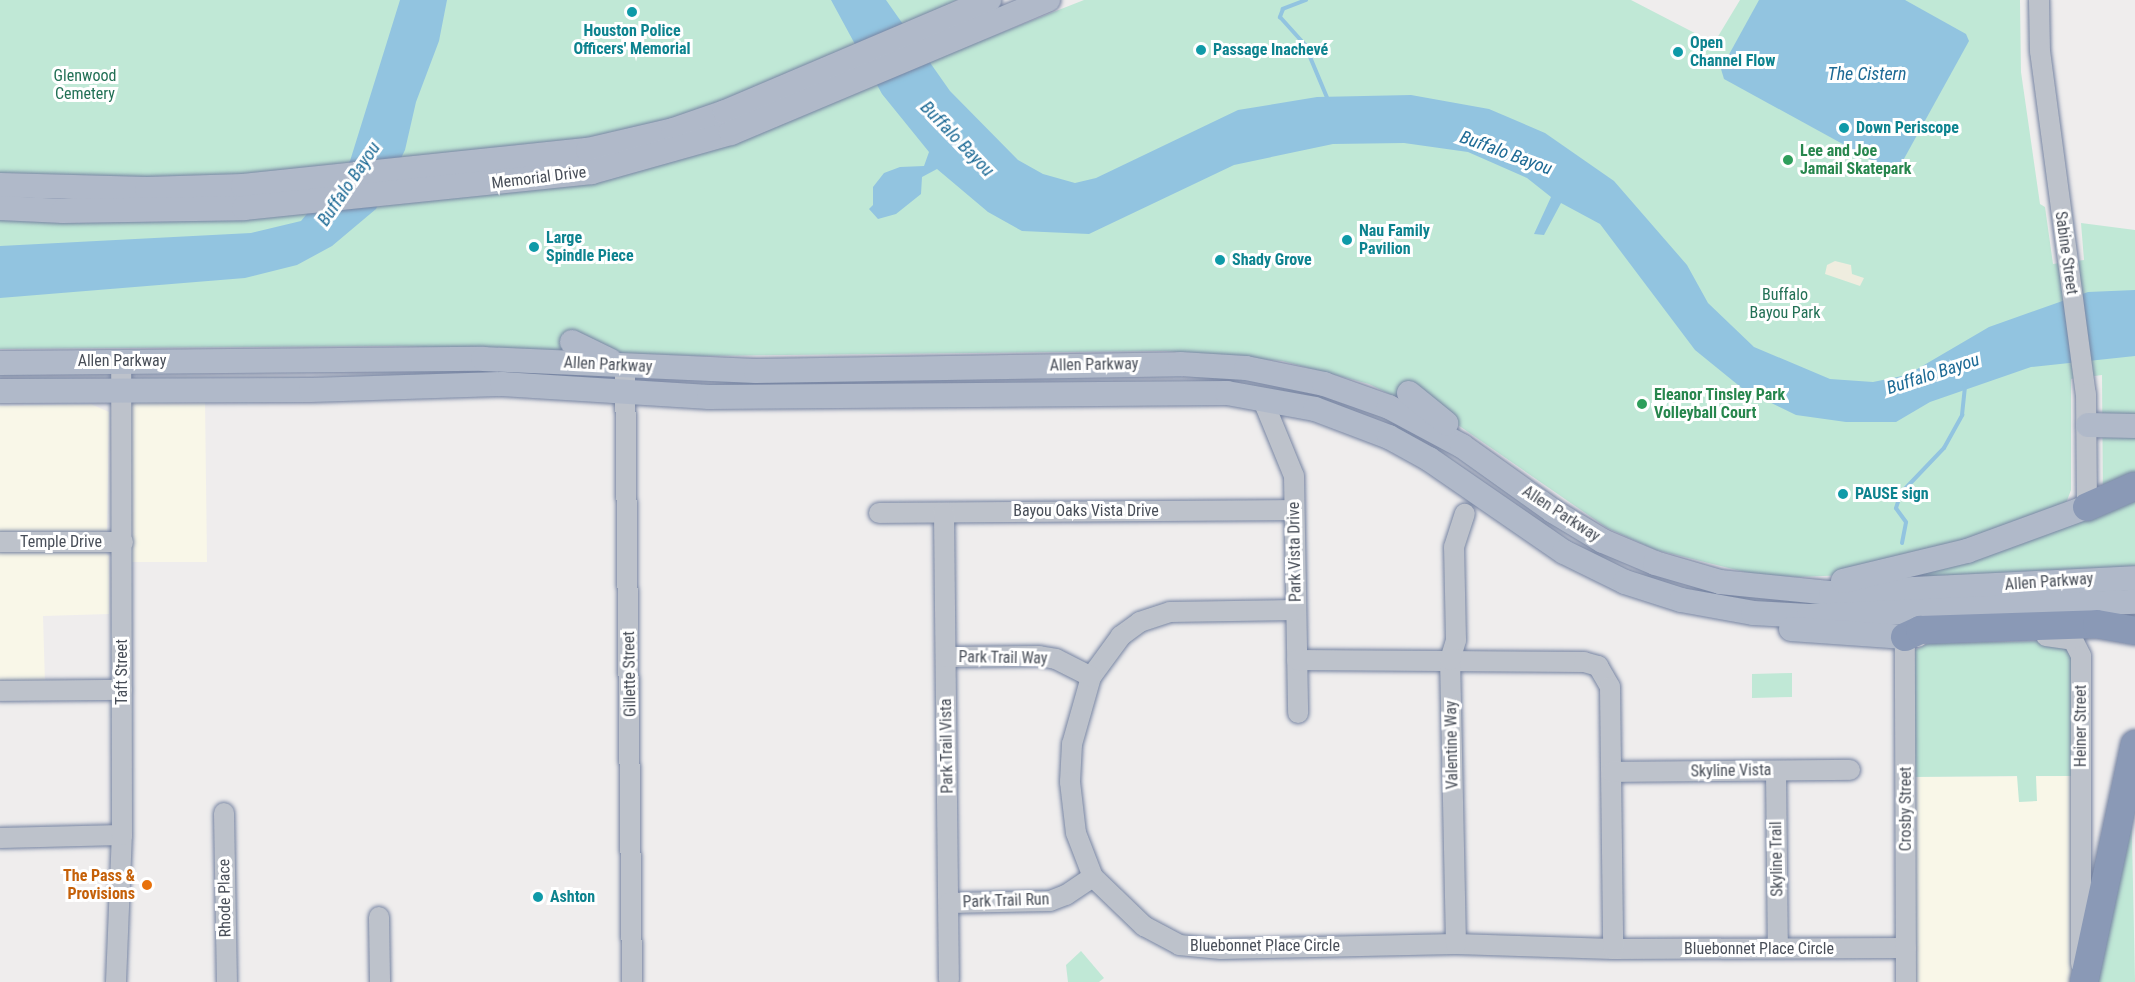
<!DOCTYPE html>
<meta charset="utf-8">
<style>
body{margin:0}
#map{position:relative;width:2135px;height:982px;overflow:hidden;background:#efeded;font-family:"Roboto Condensed",sans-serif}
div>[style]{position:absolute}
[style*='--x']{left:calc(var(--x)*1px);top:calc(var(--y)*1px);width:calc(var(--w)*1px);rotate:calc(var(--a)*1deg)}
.commercial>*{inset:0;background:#f9f7e8}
.green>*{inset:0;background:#c0e8d6}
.sand>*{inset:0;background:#efeddf}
.water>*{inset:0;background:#92c4e0}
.stream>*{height:4px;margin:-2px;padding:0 2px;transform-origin:2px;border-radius:2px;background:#92c4e0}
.roads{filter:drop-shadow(0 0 2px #7684a2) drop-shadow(0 0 2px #7684a2)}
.minor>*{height:20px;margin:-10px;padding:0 10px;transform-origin:10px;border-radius:10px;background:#bdc2cb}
.major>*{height:24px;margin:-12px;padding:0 12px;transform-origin:12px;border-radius:12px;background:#b0b9c9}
.highway>*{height:28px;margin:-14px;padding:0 14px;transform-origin:14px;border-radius:14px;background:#8a99b6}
.dots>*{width:16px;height:16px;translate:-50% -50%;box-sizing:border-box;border:3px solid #fff;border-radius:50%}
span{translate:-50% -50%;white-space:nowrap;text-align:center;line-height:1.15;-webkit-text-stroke:6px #fff;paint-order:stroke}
.culture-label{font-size:16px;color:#0d838f;font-weight:700}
.left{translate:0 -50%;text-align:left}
.park-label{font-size:16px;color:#227055}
.leisure-label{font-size:16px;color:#27864d;font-weight:700}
.street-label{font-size:16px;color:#484e58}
.food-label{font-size:16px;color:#c56008;font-weight:700}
.right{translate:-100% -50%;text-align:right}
.water-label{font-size:18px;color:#1d6a95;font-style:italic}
</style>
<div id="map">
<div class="commercial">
<div style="clip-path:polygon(205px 400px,207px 562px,132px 562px,129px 401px)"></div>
<div style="clip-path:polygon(91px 404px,109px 412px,107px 532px,0 536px,0 406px)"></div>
<div style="clip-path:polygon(102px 549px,109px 556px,109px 614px,43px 616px,45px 684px,0 685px,0 550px)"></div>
<div style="clip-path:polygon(2073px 776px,2075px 982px,1915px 982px,1913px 777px)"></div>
</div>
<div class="green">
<div style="clip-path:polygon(0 0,957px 0,951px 3px,970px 45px,1084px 0,1631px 0,1714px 43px,1740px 0,2020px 0,2021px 72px,2040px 204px,2045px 207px,2053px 264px,2084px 260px,2081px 223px,2135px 230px,2135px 566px,1857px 586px,2103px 505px,2102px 375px,2071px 379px,2071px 490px,2065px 506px,1955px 549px,1847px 575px,1799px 577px,1757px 575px,1656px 550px,1607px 528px,1442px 414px,1419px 409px,1369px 384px,1282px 361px,1165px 351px,701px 356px,396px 346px,0 349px)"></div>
<div style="clip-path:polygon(2048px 641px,2065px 644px,2072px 655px,2073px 776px,2036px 776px,2037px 801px,2019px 802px,2017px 776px,1913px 777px,1915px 650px,1929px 643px)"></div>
<div style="clip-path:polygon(1792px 673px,1792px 697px,1752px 698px,1752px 674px)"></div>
<div style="clip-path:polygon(2131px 789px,2135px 982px,2097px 982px)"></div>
<div style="clip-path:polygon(1081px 951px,1104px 978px,1099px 982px,1068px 982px,1066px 965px)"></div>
</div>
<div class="sand">
<div style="clip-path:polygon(1835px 261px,1851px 265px,1852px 274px,1864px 278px,1860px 286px,1825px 274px,1827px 265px)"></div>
</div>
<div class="water">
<div style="clip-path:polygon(400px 0,447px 0,439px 41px,416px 102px,405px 150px,376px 209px,332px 246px,297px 265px,245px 278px,0 298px,0 246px,251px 233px,301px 221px,350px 161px)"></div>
<div style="clip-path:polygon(831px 0,886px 0,950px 91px,1018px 160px,1043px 174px,1075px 183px,1096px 178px,1238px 110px,1317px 97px,1411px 95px,1489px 109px,1545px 133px,1614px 181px,1687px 265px,1708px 303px,1754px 347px,1830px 379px,1873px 382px,1907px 375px,1989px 327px,2088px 292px,2135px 290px,2135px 356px,2031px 367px,1930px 402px,1896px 422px,1846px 422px,1796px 415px,1743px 389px,1695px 350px,1600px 224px,1561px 203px,1544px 235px,1534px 234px,1551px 197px,1527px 178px,1468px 152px,1404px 143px,1333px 144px,1234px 165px,1089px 234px,1022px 231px,988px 212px,937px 169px,922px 177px,921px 194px,896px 214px,878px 219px,869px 209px,873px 205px,873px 187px,884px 173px,900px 167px,924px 166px,929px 152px,882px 94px)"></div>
<div style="clip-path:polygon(1759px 0,1905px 0,1966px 34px,1969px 41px,1900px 166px,1890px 170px,1724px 79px,1721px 69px)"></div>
</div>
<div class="stream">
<div style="--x:1306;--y:0;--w:25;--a:159"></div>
<div style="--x:1283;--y:9;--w:9;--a:111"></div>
<div style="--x:1280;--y:17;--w:38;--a:48"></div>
<div style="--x:1305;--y:45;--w:60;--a:67.3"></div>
<div style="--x:1902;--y:543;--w:21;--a:-79"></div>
<div style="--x:1906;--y:522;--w:17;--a:-126"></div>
<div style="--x:1896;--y:508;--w:16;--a:-72"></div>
<div style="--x:1901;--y:493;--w:62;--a:-46.3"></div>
<div style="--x:1944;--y:448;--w:38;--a:-61"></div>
<div style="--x:1962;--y:415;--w:31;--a:-84"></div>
</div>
<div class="roads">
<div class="minor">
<div style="--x:2039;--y:0;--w:51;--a:88.9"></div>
<div style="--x:2040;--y:51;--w:346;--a:82.4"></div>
<div style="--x:2086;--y:394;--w:113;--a:89.5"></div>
<div style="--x:625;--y:366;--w:616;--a:89.35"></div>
<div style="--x:1262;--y:398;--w:84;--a:67.7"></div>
<div style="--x:1294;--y:476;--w:237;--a:89"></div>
<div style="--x:879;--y:513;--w:415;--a:-0.4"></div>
<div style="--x:944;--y:513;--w:467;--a:89.4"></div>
<div style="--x:0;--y:542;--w:123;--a:0"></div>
<div style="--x:1296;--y:610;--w:126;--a:179.1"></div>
<div style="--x:1170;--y:612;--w:32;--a:162"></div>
<div style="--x:1140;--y:622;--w:24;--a:144"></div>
<div style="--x:1121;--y:636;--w:51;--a:126.2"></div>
<div style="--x:1091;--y:677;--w:70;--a:105.8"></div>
<div style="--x:1072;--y:744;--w:38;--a:93"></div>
<div style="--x:1070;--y:782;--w:51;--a:83.3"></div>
<div style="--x:1076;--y:833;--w:47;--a:68.9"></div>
<div style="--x:1093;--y:877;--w:71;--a:43.9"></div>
<div style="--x:1144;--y:926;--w:40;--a:28"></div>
<div style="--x:1179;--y:945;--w:42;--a:5.4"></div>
<div style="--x:1221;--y:949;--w:235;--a:-1.2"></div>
<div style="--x:1456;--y:944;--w:157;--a:1.8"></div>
<div style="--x:1613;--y:949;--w:293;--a:-0.2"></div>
<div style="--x:2046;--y:636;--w:27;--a:8"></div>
<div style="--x:2073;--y:640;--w:18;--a:63"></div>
<div style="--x:2081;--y:656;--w:308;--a:90"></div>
<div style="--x:946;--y:657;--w:93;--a:-0.6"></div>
<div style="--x:1039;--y:656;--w:17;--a:10"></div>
<div style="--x:1056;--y:659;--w:39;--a:27"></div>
<div style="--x:1297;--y:660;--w:287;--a:0.4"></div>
<div style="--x:1584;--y:662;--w:15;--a:16"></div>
<div style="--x:1598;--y:666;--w:24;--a:60"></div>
<div style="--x:1610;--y:687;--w:262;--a:89.3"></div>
<div style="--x:0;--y:691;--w:122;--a:-0.5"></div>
<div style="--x:1776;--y:771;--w:177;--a:89.4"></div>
<div style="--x:1612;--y:772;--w:238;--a:-0.5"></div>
<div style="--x:224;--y:813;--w:169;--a:89"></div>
<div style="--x:0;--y:838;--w:122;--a:-1.4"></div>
<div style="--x:949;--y:903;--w:101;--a:-1.1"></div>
<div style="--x:1050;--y:901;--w:17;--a:-21"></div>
<div style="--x:1066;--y:895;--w:32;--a:-34"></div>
<div style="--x:379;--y:917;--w:65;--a:89.1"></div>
<div style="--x:1456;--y:944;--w:284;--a:-91.2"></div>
<div style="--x:1450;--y:660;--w:21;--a:-73"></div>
<div style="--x:1456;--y:640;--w:93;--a:-91.2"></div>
<div style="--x:1454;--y:547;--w:35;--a:-72"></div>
<div style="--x:116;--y:982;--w:147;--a:-87.7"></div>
<div style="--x:122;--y:835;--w:474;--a:-90.1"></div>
<div style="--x:1906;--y:982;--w:345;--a:-90.2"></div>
<div style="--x:1905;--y:637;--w:13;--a:0"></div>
</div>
<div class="major">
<div style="--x:0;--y:185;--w:147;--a:1.6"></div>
<div style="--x:147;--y:189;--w:96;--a:-1.8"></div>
<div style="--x:243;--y:186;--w:347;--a:-6"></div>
<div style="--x:588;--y:150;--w:87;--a:-13.2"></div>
<div style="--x:673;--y:130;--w:55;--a:-19.1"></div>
<div style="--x:725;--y:112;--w:287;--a:-23"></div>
<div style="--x:0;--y:208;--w:63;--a:2.7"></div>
<div style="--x:63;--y:211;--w:181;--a:-0.9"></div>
<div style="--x:244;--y:208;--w:350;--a:-5.9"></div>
<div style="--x:592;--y:172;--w:144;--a:-15.7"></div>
<div style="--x:731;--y:133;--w:344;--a:-22.8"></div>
<div style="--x:572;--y:342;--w:43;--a:26"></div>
<div style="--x:0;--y:363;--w:483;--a:-0.5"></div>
<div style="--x:483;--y:359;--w:273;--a:2.5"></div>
<div style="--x:756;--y:371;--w:424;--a:-0.9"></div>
<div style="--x:1180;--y:364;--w:66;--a:3.5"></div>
<div style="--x:1246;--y:368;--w:80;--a:11.6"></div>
<div style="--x:1324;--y:384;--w:69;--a:19.5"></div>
<div style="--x:1389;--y:407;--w:83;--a:28.1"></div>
<div style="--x:1462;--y:446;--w:112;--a:35.5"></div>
<div style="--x:1553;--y:511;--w:58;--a:31"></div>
<div style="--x:1603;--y:541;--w:56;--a:22.9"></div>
<div style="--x:1655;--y:563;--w:68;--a:16.3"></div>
<div style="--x:1720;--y:582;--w:112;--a:5.7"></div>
<div style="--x:1831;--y:593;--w:304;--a:-2.8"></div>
<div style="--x:0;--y:391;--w:311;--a:-0.2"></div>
<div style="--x:311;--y:390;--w:191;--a:-1.8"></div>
<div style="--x:502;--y:384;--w:207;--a:3.6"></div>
<div style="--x:709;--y:397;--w:518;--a:-0.44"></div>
<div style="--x:1227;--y:393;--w:89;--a:10.3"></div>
<div style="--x:1315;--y:409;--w:79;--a:20.7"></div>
<div style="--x:1389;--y:437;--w:46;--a:28.8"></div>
<div style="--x:1429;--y:459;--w:164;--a:34.6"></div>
<div style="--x:1564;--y:552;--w:68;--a:26.2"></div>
<div style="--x:1625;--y:582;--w:59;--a:17.8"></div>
<div style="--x:1681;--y:600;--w:73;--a:10.2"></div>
<div style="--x:1753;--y:613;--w:56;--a:3.1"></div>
<div style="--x:1809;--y:616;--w:326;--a:-2.5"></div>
<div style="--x:1409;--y:393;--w:48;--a:39"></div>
<div style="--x:2088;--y:425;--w:47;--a:1.2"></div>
<div style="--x:1843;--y:581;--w:128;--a:-13.6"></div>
<div style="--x:1967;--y:551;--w:128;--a:-20.1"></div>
<div style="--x:1791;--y:629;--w:114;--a:4"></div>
</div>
<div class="highway">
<div style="--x:2087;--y:507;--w:52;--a:-23.6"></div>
<div style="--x:1905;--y:637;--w:17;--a:-25"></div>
<div style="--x:1920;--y:630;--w:177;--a:-1.9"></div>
<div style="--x:2097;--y:624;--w:39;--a:10"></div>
<div style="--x:2084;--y:982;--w:243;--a:-77.9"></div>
</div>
</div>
<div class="dots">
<div style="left:632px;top:12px;background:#0f9aa8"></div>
<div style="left:1201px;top:50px;background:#0f9aa8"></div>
<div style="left:1678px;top:52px;background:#0f9aa8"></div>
<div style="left:1844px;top:128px;background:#0f9aa8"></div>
<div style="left:1788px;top:160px;background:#2e9e5b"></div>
<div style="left:1347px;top:240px;background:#0f9aa8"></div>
<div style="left:534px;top:247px;background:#0f9aa8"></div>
<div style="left:1220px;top:260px;background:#0f9aa8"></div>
<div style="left:1642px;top:404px;background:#2e9e5b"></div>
<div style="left:1843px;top:494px;background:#0f9aa8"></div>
<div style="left:147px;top:885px;background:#e8710a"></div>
<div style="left:538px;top:897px;background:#0f9aa8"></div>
</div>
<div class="culture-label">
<span style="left:632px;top:40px">Houston Police<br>Officers' Memorial</span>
<span class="left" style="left:1690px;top:52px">Open<br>Channel Flow</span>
<span class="left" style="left:1213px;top:50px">Passage Inachevé</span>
<span class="left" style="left:1856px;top:128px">Down Periscope</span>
<span class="left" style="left:1359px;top:240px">Nau Family<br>Pavilion</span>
<span class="left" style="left:546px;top:247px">Large<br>Spindle Piece</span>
<span class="left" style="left:1232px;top:260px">Shady Grove</span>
<span class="left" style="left:1855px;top:494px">PAUSE sign</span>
<span class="left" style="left:550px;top:897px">Ashton</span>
</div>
<div class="park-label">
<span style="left:85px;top:85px">Glenwood<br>Cemetery</span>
<span style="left:1785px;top:304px">Buffalo<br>Bayou Park</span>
</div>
<div class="leisure-label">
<span class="left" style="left:1800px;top:160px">Lee and Joe<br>Jamail Skatepark</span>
<span class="left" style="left:1654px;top:404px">Eleanor Tinsley Park<br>Volleyball Court</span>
</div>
<div class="street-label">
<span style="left:539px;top:178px;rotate:-7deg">Memorial Drive</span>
<span style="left:2066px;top:253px;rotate:82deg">Sabine Street</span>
<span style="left:122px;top:361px">Allen Parkway</span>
<span style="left:608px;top:365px;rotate:3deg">Allen Parkway</span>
<span style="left:1094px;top:365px;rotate:-1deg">Allen Parkway</span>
<span style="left:1086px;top:511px">Bayou Oaks Vista Drive</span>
<span style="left:1561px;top:514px;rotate:33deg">Allen Parkway</span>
<span style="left:61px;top:542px">Temple Drive</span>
<span style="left:1295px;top:552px;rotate:-91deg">Park Vista Drive</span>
<span style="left:2049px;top:582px;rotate:-4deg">Allen Parkway</span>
<span style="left:1003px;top:658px;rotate:1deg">Park Trail Way</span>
<span style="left:122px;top:672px;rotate:-90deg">Taft Street</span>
<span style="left:630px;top:674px;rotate:-91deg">Gillette Street</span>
<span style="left:2081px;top:726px;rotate:-90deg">Heiner Street</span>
<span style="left:1452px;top:745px;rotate:-91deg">Valentine Way</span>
<span style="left:947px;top:746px;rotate:-91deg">Park Trail Vista</span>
<span style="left:1731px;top:771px;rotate:-1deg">Skyline Vista</span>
<span style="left:1906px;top:809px;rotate:-90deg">Crosby Street</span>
<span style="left:1777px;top:859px;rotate:-91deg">Skyline Trail</span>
<span style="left:225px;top:898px;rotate:-91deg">Rhode Place</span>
<span style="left:1006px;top:901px;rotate:-2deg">Park Trail Run</span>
<span style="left:1265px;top:946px">Bluebonnet Place Circle</span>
<span style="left:1759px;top:949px">Bluebonnet Place Circle</span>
</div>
<div class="food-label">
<span class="right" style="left:135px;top:885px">The Pass &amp;<br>Provisions</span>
</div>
<div class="water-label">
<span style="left:1867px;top:74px">The Cistern</span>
<span style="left:957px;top:139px;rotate:46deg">Buffalo Bayou</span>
<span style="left:1506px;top:153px;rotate:20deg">Buffalo Bayou</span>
<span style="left:349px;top:184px;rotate:-56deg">Buffalo Bayou</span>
<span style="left:1933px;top:374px;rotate:-18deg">Buffalo Bayou</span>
</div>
</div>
